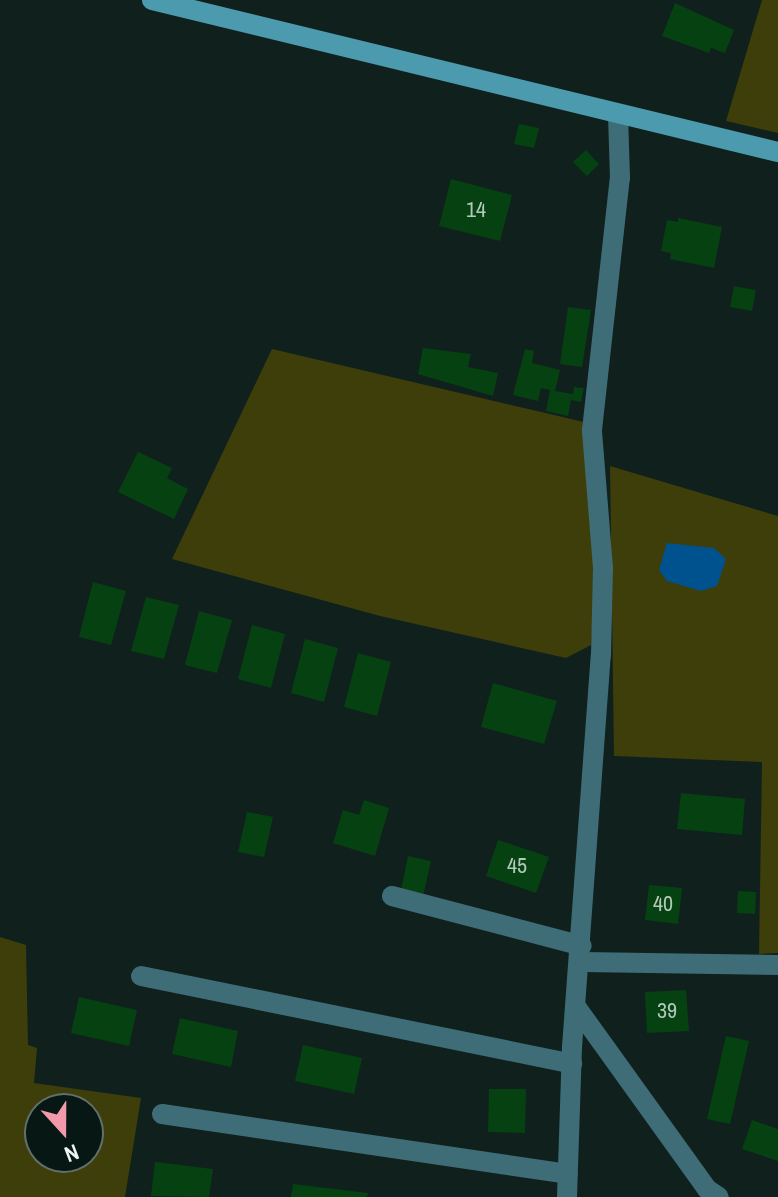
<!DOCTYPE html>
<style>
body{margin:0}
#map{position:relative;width:778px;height:1197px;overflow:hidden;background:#10201d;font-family:"Archivo Narrow",sans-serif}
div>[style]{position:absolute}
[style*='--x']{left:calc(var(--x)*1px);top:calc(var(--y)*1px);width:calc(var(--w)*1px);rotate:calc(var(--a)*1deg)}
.green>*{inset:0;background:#3d3e0a}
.water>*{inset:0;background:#00528e}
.building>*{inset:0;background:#064112}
.street>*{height:20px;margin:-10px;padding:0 10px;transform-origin:10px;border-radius:10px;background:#3e6d78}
.secondary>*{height:20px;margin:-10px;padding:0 10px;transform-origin:10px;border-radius:10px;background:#4c9aad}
span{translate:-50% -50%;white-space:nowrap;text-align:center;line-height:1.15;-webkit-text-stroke:7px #071714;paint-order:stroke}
.number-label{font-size:22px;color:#b1c8ba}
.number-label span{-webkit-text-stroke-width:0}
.north{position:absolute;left:24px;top:1093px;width:80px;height:80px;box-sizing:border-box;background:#071714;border:2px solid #62706d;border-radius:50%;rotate:159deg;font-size:22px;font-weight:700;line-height:32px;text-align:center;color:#eaf5f2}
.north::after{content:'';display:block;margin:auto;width:28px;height:36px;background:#f39aaa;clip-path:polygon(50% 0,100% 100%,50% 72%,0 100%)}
</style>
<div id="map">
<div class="green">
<div style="clip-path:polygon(762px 0,778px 0,778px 133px,726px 121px)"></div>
<div style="clip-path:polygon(272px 349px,584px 422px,596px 572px,591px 645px,566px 658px,380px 616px,172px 559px)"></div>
<div style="clip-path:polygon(610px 466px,778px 516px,778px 953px,759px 954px,762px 762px,614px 756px)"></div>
<div style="clip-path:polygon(evenodd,0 937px,26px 945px,28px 1045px,37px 1048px,34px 1083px,141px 1098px,125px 1197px,0 1197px,0 937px,40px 1109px,88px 1109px,88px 1157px,40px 1157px,40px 1109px)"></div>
</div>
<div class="water">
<div style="clip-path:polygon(667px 543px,714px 548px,726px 559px,717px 586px,701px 591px,667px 581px,659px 570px)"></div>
</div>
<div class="building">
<div style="clip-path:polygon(675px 3px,734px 30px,725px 53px,711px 48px,709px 53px,662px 36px)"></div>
<div style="clip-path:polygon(519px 124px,539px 128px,534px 148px,514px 144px)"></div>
<div style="clip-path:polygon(586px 150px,599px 164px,587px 176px,573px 162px)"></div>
<div style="clip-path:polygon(451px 179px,512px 195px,500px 241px,439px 226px)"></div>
<div style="clip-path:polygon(678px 218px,722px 227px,714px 268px,670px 259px,671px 253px,661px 251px,667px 220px,678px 222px)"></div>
<div style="clip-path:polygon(734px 286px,756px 290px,752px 311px,730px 307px)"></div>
<div style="clip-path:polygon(568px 307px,591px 310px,582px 367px,560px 364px)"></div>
<div style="clip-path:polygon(423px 348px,471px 354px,468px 367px,498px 373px,493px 396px,418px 374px)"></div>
<div style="clip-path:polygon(525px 349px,534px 351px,532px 363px,560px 370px,555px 391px,573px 394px,574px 387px,584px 388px,581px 402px,571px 400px,568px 416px,546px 411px,550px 390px,541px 388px,538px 401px,513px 395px)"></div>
<div style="clip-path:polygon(138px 452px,172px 468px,167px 478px,188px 489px,174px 519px,118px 492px)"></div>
<div style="clip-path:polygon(93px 582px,126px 591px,111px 645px,79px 637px)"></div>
<div style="clip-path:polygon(146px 597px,179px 605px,164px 659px,131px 651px)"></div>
<div style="clip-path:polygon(199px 611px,232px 620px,217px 673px,185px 665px)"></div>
<div style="clip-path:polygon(252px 625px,285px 634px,271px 688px,238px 679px)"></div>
<div style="clip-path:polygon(305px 639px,338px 648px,324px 702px,291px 693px)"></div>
<div style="clip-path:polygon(358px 653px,391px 662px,377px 716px,344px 707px)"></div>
<div style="clip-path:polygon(493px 683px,557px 701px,544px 744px,481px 727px)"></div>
<div style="clip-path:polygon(681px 793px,745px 799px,742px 835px,677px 829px)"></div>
<div style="clip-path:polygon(364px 800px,389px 808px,375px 856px,333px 843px,343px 810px,359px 815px)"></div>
<div style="clip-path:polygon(247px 812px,273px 817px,264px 857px,238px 852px)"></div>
<div style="clip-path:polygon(498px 840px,549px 857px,536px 893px,486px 876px)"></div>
<div style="clip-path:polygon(408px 856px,431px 861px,423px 896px,401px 890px)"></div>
<div style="clip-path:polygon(649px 885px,682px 888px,678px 924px,645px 920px)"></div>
<div style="clip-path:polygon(738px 891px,756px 892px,755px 914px,737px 913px)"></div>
<div style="clip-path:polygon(686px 990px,689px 1031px,647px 1033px,645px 992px)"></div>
<div style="clip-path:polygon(79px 997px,137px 1010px,129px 1046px,71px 1033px)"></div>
<div style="clip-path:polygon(180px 1018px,238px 1031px,231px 1067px,172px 1054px)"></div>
<div style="clip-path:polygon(726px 1036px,749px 1041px,730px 1124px,707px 1119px)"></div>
<div style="clip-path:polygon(303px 1045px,362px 1058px,354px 1094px,295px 1081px)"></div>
<div style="clip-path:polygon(489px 1089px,526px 1089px,525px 1133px,488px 1132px)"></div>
<div style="clip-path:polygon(752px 1120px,778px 1129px,778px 1161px,742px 1149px)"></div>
<div style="clip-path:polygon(155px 1162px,213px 1169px,209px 1197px,151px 1196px)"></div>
<div style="clip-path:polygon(293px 1184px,368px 1193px,367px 1197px,291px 1197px)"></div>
</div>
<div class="street">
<div style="--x:392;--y:896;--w:196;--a:14.7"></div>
<div style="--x:583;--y:962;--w:195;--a:0.9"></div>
<div style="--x:141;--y:976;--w:440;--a:11.5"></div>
<div style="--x:577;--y:1008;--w:223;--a:54.3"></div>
<div style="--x:707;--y:1189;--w:14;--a:34"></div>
<div style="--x:162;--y:1114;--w:410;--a:8.4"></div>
<div style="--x:567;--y:1197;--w:150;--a:-88.1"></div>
<div style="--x:572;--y:1047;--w:393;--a:-85.8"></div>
<div style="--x:601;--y:655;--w:87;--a:-88.7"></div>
<div style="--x:603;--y:568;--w:138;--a:-94.6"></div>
<div style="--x:592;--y:430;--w:254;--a:-83.7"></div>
<div style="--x:620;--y:178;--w:64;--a:-91.8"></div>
</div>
<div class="secondary">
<div style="--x:152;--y:0;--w:644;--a:13.65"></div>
</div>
<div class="number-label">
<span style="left:476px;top:210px">14</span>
<span style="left:517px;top:866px">45</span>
<span style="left:663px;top:904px">40</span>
<span style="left:667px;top:1011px">39</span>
</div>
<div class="north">N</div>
</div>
